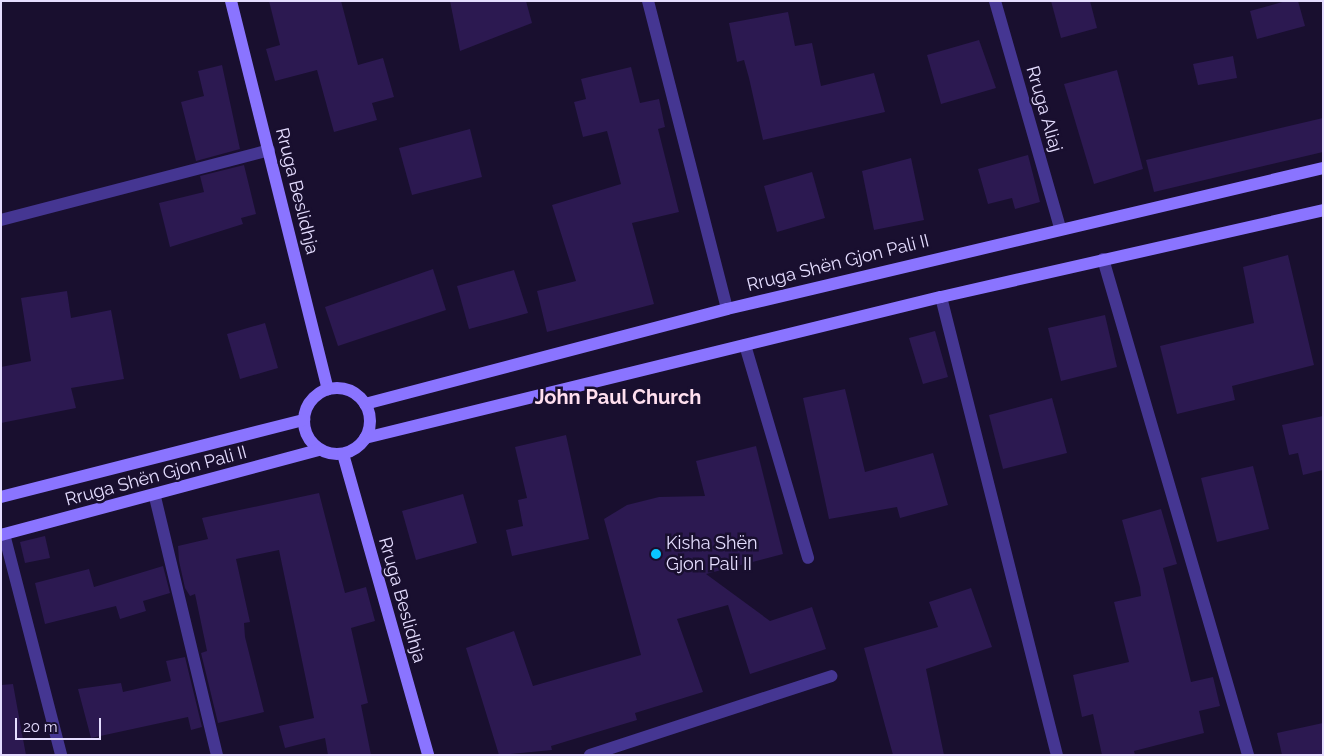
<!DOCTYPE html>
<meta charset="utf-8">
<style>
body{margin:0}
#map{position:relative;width:1324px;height:756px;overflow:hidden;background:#190f2f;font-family:Raleway,sans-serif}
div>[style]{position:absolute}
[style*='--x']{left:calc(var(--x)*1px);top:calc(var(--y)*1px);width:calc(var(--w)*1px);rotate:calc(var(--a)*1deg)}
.building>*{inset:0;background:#2c1951}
.lane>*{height:12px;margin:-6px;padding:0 6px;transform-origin:6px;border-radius:6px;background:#453692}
.street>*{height:12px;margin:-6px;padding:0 6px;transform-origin:6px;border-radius:6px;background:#453692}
.secondary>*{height:12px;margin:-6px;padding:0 6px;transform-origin:6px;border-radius:6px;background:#8a74ff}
.secondary>.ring{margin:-6px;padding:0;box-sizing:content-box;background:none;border:12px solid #8a74ff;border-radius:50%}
.dots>*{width:14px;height:14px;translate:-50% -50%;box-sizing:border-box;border:2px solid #190f2f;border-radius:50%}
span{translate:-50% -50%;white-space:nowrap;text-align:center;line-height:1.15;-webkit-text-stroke:5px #190f2f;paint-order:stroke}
.street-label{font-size:18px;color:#e5ddff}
.poi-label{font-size:18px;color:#e5ddff}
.left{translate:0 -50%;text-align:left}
.quarter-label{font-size:20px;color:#ffdfef;font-weight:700}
.frame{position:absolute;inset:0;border:2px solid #e5ddff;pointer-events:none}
.scale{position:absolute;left:15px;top:718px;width:86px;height:22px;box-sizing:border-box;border:2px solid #e5ddff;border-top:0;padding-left:6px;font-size:15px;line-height:18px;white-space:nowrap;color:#e5ddff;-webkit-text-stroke:4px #190f2f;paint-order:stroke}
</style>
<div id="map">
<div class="building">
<div style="clip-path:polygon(269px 1px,341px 1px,358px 65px,383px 58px,394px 97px,372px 103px,377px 120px,334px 132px,317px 70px,275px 81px,266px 49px,280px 45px)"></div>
<div style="clip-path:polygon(450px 1px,526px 1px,532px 23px,460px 51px)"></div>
<div style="clip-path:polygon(1051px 1px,1090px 1px,1097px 28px,1061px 38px)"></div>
<div style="clip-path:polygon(1286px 1px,1298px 1px,1305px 26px,1257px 39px,1250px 11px)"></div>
<div style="clip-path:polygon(788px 12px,795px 46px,812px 43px,821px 86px,874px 73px,885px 112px,763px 140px,749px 78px,744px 60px,737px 62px,729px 23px)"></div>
<div style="clip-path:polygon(979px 40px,996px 88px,941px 104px,927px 55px)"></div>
<div style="clip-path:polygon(1233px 56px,1237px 78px,1198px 85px,1193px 64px)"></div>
<div style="clip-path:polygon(222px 65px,240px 149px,196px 161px,181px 102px,204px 96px,198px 71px)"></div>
<div style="clip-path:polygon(631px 67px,640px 103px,659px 99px,665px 127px,658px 129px,679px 212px,632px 223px,654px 304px,547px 332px,537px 291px,576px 281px,552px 205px,621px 184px,607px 131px,583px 137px,574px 102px,586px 99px,581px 79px)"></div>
<div style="clip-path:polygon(1117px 70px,1143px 169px,1094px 184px,1064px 84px)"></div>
<div style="clip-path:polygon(1323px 118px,1323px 152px,1154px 192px,1146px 160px)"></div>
<div style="clip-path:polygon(470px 129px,482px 177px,412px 195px,399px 148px)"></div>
<div style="clip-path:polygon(1028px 155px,1040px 202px,1015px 209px,1012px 198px,988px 204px,978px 169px)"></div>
<div style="clip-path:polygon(911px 158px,924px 220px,874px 230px,862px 171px)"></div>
<div style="clip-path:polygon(244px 165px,256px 214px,241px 218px,243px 224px,170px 247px,159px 203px,204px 192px,200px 176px)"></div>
<div style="clip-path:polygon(812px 172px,825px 218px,777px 232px,764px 186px)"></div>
<div style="clip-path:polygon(1288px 255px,1314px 365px,1232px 386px,1235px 400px,1177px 414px,1160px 346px,1254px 323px,1243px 267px)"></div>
<div style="clip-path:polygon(433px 269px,446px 310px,338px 346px,325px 307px)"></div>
<div style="clip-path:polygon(514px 270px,528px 313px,469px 329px,457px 286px)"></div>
<div style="clip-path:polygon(67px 291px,71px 318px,111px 310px,124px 379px,71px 388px,76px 408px,1px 423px,1px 367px,31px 361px,21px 298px)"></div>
<div style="clip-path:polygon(1105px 315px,1117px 367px,1061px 381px,1048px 328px)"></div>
<div style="clip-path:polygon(265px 323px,278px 368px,240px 379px,227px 334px)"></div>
<div style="clip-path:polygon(935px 331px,948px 377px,923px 384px,909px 338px)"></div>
<div style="clip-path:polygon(845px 389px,865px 472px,933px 453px,948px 505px,900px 518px,897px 507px,829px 519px,803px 398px)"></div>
<div style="clip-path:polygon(1052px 398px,1067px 453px,1003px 469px,989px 415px)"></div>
<div style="clip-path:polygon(1323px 416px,1323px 470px,1303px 475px,1298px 453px,1289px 455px,1282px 425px)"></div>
<div style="clip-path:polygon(566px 435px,589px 539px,512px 556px,506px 530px,523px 526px,518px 500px,527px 498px,515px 447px)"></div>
<div style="clip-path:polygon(756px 446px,783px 554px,706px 574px,770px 621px,812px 607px,826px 649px,750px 674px,728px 605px,677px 619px,703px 692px,635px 713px,637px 720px,551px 746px,552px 750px,499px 755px,466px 648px,514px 631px,533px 686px,641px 655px,604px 519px,627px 505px,659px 497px,705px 496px,696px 461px)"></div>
<div style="clip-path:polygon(1253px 466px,1269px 529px,1217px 542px,1201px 478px)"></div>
<div style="clip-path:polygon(319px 493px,345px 593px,366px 587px,375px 621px,351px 628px,368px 703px,361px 705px,371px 755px,328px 755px,325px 738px,285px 748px,279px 726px,314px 718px,279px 550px,236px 559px,250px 622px,244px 623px,245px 637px,264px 712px,218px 723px,201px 653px,207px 651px,195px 594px,190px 596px,185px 588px,179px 561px,178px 546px,208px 539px,202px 518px)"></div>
<div style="clip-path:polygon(463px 494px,477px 543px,416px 560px,402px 511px)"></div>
<div style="clip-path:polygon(1161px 509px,1177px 564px,1163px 568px,1191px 682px,1213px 677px,1220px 706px,1199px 711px,1204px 733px,1134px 751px,1135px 755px,1102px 755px,1093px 714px,1082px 717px,1073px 675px,1129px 662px,1114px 602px,1141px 596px,1140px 587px,1122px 520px)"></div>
<div style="clip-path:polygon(45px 536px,50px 558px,25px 563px,20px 542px)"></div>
<div style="clip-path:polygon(163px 566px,170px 593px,143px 601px,146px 611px,120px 619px,116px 606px,45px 624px,35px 583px,89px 569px,94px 587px)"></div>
<div style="clip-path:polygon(971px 588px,992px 647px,926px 669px,944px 755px,893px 755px,864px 648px,938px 627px,929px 602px)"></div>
<div style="clip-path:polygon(185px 657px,202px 727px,191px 730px,188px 717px,91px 738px,78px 689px,121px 683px,123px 692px,171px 681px,166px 661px)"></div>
<div style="clip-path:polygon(13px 684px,23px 739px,26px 755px,1px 755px,1px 685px)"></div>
<div style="clip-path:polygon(1323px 723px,1323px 755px,1282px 755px,1277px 733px)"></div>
</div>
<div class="lane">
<div style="--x:745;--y:345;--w:222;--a:73.5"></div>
</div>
<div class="street">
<div style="--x:648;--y:1;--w:318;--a:75.6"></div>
<div style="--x:995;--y:1;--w:235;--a:74"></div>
<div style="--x:1;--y:220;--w:277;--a:-14.6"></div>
<div style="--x:1103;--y:259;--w:517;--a:73.7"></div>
<div style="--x:941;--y:297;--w:472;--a:75.8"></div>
<div style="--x:155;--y:497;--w:265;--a:76.5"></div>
<div style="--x:4;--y:534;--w:228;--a:75.5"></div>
<div style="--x:590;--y:755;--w:254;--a:-18.1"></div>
</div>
<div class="secondary">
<div style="--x:231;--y:1;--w:400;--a:76"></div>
<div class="ring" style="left:304px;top:388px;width:54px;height:54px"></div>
<div style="--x:365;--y:404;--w:374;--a:-14.7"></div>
<div style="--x:727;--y:309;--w:612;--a:-13.31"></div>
<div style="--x:365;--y:438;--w:593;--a:-13.76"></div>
<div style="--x:941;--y:297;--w:392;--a:-12.8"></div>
<div style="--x:343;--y:454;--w:313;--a:74.2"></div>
<div style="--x:1;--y:497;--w:313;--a:-14.3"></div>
<div style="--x:1;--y:535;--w:329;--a:-15"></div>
</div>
<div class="dots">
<div style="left:656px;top:554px;background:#09c6ff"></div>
</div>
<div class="street-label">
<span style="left:1044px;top:109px;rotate:74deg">Rruga Aliaj</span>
<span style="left:297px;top:191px;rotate:76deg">Rruga Beslidhja</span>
<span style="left:838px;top:263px;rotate:-14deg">Rruga Shën Gjon Pali II</span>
<span style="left:156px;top:476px;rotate:-15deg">Rruga Shën Gjon Pali II</span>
<span style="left:402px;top:600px;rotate:74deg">Rruga Beslidhja</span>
</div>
<div class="poi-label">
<span class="left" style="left:666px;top:554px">Kisha Shën<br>Gjon Pali II</span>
</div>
<div class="quarter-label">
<span style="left:618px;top:397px">John Paul Church</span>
</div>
<div class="frame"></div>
<div class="scale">20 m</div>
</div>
